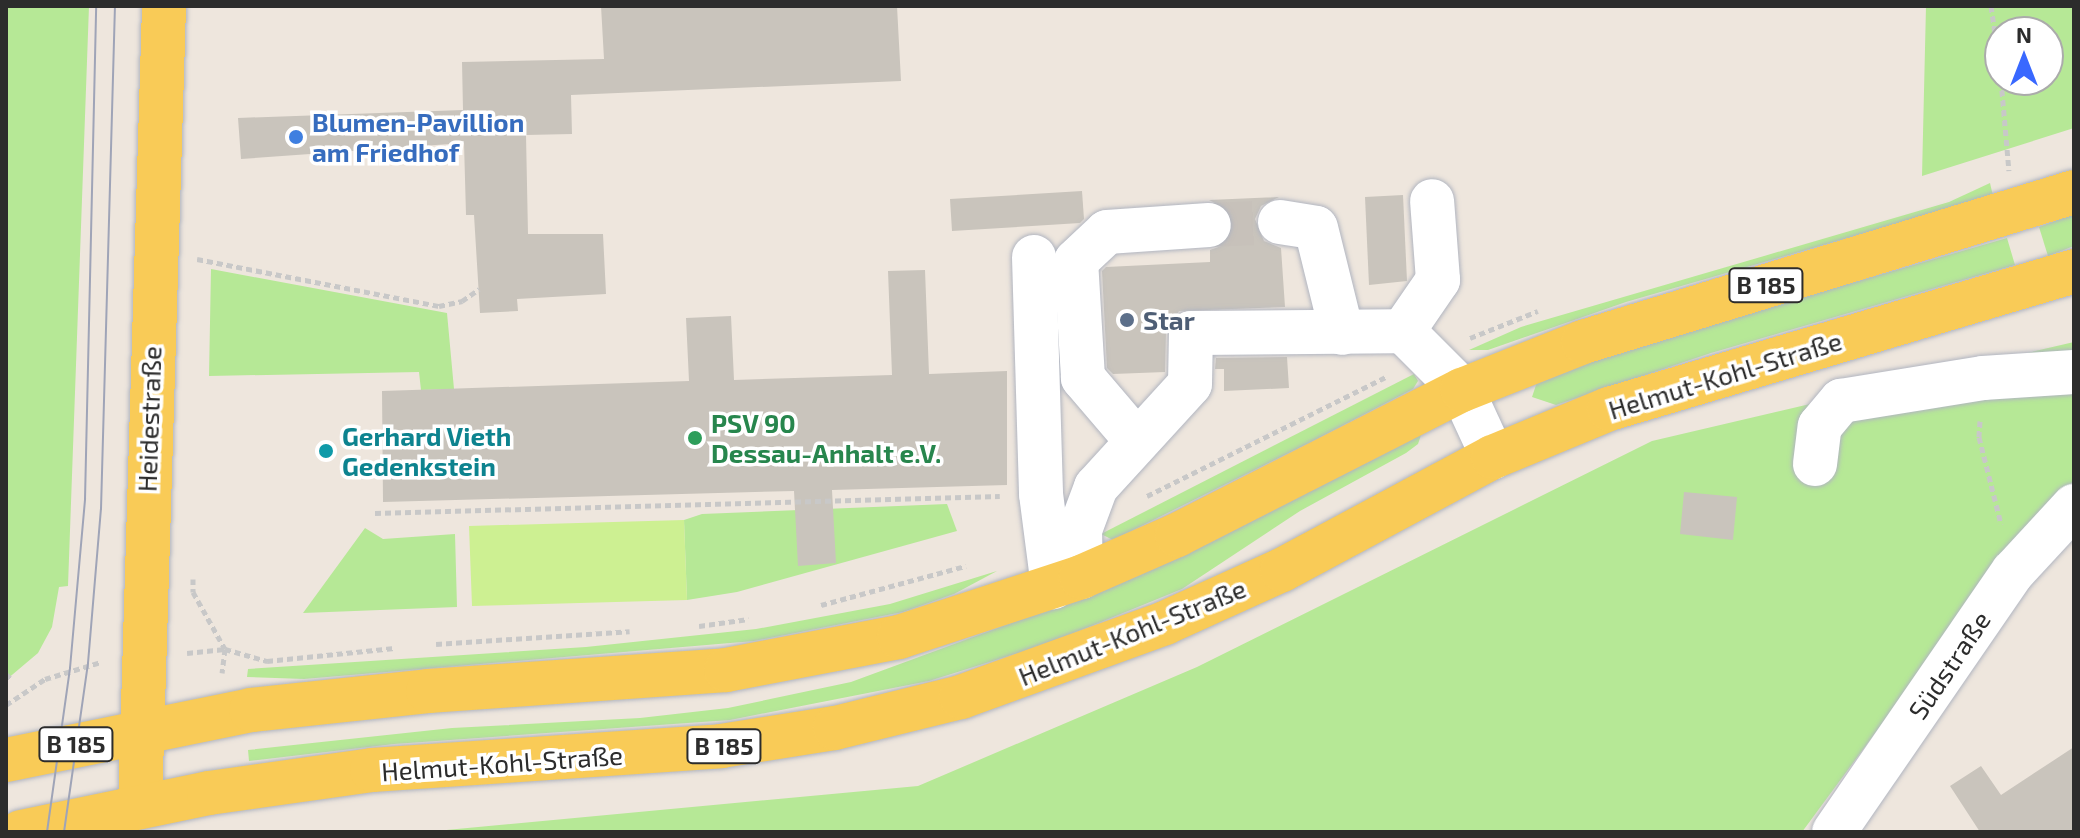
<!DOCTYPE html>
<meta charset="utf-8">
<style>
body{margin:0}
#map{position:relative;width:2080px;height:838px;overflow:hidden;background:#eee6dd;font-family:"Exo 2",sans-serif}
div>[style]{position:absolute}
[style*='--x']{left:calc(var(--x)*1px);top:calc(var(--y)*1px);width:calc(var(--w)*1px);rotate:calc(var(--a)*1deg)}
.green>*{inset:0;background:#b6e896}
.pitch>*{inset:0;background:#cdf092}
.building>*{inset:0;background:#c9c4bc}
.minor-tunnel>*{height:44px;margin-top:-22px;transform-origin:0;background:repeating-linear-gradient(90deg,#c7c1ba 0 44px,transparent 0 66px)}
.path>*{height:5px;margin-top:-2.5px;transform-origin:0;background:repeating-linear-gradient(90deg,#c8c8c8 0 6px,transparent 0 10px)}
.roads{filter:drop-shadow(0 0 2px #b1b5c0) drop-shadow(0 0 2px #b1b5c0)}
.minor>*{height:44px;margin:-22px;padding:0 22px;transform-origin:22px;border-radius:22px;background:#fff}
.major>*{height:44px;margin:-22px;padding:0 22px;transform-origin:22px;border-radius:22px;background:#f9cb57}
.tram>*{height:2px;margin:-1px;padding:0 1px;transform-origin:1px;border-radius:1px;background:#9fa4b7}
.dots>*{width:22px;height:22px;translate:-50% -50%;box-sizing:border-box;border:4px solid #fff;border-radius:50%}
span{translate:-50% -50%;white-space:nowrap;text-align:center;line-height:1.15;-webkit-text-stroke:7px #fff;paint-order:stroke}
.shield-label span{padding:2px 6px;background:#fff;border:2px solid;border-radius:6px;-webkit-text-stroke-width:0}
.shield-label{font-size:24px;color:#2c2c2c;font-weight:700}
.shop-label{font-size:26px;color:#366cbe;font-weight:700}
.left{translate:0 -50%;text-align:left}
.service-label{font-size:26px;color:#4e5e75;font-weight:700}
.street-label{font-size:26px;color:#2c2c2c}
.leisure-label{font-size:26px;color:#27864d;font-weight:700}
.culture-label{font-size:26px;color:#0d838f;font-weight:700}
.frame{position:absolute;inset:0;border:8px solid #2c2c2c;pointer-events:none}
.north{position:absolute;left:1984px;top:16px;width:80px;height:80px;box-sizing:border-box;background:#fff;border:2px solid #ababab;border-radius:50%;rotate:0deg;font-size:22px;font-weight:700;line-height:32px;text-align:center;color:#2c2c2c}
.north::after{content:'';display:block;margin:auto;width:28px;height:36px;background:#3968ff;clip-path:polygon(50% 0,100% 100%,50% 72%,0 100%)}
</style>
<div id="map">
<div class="green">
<div style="clip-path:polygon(6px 6px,89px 6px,68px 586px,59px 587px,52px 627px,38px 653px,6px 680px)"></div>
<div style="clip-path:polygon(evenodd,1926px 6px,2074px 6px,2074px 128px,1922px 176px,1926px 6px,2000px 32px,2048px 32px,2048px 80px,2000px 80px,2000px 32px)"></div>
<div style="clip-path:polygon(1990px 183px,1993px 196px,1626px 302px,1488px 350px,1469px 350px,1521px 327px,1949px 202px)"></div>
<div style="clip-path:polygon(2074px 214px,2074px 246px,2048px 256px,2039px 227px)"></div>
<div style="clip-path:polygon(2007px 238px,2015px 265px,1711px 353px,1556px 405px,1532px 397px,1537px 382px,1640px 344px)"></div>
<div style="clip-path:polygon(211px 269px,447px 313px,454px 389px,421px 390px,419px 372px,209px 376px)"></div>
<div style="clip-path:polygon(2074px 342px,2074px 480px,1972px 602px,1802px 832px,425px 832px,918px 786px,1197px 667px,1652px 441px)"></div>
<div style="clip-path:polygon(1414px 374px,1418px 381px,1413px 389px,1313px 441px,1113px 540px,1101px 534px)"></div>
<div style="clip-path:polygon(1422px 432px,1418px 444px,1406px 453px,1300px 511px,1182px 589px,1047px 644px,929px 681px,730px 720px,394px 744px,249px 761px,248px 750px,452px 728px,640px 718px,728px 708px,851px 682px,1128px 580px)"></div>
<div style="clip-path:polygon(947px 504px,957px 531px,737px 592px,687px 600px,684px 520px,702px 514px)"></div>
<div style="clip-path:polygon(365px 528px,383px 539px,455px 534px,457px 607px,303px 613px)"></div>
<div style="clip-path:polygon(997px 571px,954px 594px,903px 612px,754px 641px,304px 679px,247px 677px,248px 669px,586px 647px,756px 629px,890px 604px)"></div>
</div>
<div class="pitch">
<div style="clip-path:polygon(684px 520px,687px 600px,472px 606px,469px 526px)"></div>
</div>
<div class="building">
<div style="clip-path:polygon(601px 6px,897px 6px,901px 81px,571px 95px,572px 134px,526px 135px,528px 234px,603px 234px,606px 294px,517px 299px,518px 311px,480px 313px,474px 215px,466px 215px,464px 143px,241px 159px,238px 118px,463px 110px,462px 62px,604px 59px)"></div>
<div style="clip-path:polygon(1082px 191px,1084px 219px,1080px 223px,952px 231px,950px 199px)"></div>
<div style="clip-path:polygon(1403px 195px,1407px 281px,1369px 285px,1365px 197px)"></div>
<div style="clip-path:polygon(1279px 197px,1261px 206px,1255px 219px,1264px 241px,1281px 248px,1285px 307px,1179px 311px,1166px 332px,1165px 372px,1113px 374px,1107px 368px,1102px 271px,1106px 267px,1210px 262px,1210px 250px,1224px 245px,1234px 224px,1229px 210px,1209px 200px)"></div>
<div style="clip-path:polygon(925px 270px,929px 374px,1007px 371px,1007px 485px,832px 490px,836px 563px,798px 566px,794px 491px,383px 502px,382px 391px,689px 381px,686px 318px,731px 316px,734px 380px,892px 375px,888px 271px)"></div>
<div style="clip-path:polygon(1287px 357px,1289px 388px,1224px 391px,1224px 369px,1215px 369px,1216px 358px)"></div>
<div style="clip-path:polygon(1684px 492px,1737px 497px,1733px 540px,1680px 534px)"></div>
<div style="clip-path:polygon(2074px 747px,2074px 832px,1980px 832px,1950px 786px,1981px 766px,2001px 795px)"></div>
</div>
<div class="minor-tunnel">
<div style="--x:1209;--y:225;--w:71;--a:-2.4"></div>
</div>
<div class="path">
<div style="--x:1991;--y:6;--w:63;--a:81.7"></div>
<div style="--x:2001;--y:80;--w:91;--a:85"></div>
<div style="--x:197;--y:259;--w:247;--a:11"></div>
<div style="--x:439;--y:306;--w:24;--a:-12"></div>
<div style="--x:462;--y:301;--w:21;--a:-35"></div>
<div style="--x:1470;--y:338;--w:73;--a:-21.7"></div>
<div style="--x:1980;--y:421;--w:16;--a:94"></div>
<div style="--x:1979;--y:437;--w:90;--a:75.8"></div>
<div style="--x:1147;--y:496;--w:269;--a:-26.5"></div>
<div style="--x:375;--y:513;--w:625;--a:-1.56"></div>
<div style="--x:193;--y:579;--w:13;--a:90"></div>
<div style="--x:193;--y:592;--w:65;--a:60.7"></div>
<div style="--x:225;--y:649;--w:24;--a:97"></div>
<div style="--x:821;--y:605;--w:150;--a:-15.1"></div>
<div style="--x:699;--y:626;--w:50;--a:-8"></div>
<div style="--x:436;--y:644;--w:194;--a:-3.8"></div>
<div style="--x:187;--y:653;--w:38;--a:-6"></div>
<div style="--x:225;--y:649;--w:44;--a:15.9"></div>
<div style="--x:267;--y:661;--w:128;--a:-5.8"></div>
<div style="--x:6;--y:674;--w:6;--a:45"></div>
<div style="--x:6;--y:705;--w:47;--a:-33.7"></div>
<div style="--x:45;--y:679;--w:59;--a:-16.9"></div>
</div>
<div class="roads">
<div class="minor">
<div style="--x:1280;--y:222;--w:36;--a:9"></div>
<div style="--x:1316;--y:228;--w:108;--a:76.1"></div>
<div style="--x:1034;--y:257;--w:237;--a:88.3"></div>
<div style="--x:1041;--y:494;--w:94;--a:82.6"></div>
<div style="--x:1403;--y:331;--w:62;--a:-55.5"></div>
<div style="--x:1438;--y:280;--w:79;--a:-94.3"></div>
<div style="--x:1136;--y:440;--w:82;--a:-130.5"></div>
<div style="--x:1083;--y:378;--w:117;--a:-93.4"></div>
<div style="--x:1076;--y:261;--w:42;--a:-43.1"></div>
<div style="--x:1107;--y:232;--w:102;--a:-3.9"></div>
<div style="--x:1815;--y:464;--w:38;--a:-83"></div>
<div style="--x:1820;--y:426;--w:33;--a:-50"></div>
<div style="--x:1841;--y:401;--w:144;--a:-9.2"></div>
<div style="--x:1983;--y:378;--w:91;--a:-3.8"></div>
<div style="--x:1081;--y:577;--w:47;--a:-91.2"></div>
<div style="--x:1080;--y:530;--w:46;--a:-69.6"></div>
<div style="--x:1096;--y:487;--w:139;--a:-47.6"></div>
<div style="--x:1190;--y:384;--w:51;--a:-88.9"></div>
<div style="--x:1191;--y:333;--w:212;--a:-0.5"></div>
<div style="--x:1403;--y:331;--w:83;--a:45"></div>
<div style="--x:1462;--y:390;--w:74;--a:65.2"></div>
<div style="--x:1834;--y:832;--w:316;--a:-55.5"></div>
<div style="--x:2013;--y:572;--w:90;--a:-47.3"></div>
</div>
<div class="major">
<div style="--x:6;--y:760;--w:250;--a:-11.5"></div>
<div style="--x:251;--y:710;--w:178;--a:-6.1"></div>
<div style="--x:428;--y:691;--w:299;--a:-4"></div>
<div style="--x:726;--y:670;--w:176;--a:-10.8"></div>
<div style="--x:899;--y:637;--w:192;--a:-18.2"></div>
<div style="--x:1081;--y:577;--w:105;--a:-23.6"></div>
<div style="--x:1177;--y:535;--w:320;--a:-27"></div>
<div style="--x:1462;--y:390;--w:130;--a:-21.6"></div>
<div style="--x:1583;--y:342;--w:513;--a:-16.99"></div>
<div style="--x:140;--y:806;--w:800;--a:-88.28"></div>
<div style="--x:21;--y:832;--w:192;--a:-11.7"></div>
<div style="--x:209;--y:793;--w:165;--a:-8"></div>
<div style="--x:372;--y:770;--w:350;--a:-3.9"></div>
<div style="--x:721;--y:746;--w:115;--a:-9"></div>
<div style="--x:835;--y:728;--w:130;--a:-13.8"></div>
<div style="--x:961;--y:697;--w:217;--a:-19.9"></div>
<div style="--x:1165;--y:623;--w:128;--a:-24.4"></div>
<div style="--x:1282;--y:570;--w:239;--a:-28.2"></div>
<div style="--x:1493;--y:457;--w:126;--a:-22.5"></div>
<div style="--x:1609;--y:409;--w:485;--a:-16.5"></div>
</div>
</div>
<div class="tram">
<div style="--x:47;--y:832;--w:166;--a:-82"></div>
<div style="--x:70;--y:668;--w:170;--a:-84.9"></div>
<div style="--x:85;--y:499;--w:493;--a:-88.7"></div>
<div style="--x:64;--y:832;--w:171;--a:-81.9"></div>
<div style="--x:88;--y:663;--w:155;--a:-85.2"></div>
<div style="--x:101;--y:509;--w:503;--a:-88.41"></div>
</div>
<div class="dots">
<div style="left:296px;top:137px;background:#3f7fe0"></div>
<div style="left:1127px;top:320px;background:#5c6f8a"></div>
<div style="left:695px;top:438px;background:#2e9e5b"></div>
<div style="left:326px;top:451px;background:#0f9aa8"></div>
</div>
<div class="shield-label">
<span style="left:1766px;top:285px">B 185</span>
<span style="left:76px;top:744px">B 185</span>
<span style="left:724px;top:746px">B 185</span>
</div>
<div class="shop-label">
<span class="left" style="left:312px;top:137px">Blumen-Pavillion<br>am Friedhof</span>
</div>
<div class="service-label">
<span class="left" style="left:1143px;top:320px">Star</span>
</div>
<div class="street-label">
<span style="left:1725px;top:375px;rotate:-17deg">Helmut-Kohl-Straße</span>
<span style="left:149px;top:419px;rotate:-88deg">Heidestraße</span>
<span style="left:1132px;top:632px;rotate:-22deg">Helmut-Kohl-Straße</span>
<span style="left:1949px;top:665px;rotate:-56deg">Südstraße</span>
<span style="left:502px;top:763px;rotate:-4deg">Helmut-Kohl-Straße</span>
</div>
<div class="leisure-label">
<span class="left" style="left:711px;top:438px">PSV 90<br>Dessau-Anhalt e.V.</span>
</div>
<div class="culture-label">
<span class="left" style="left:342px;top:451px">Gerhard Vieth<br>Gedenkstein</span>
</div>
<div class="frame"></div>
<div class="north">N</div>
</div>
